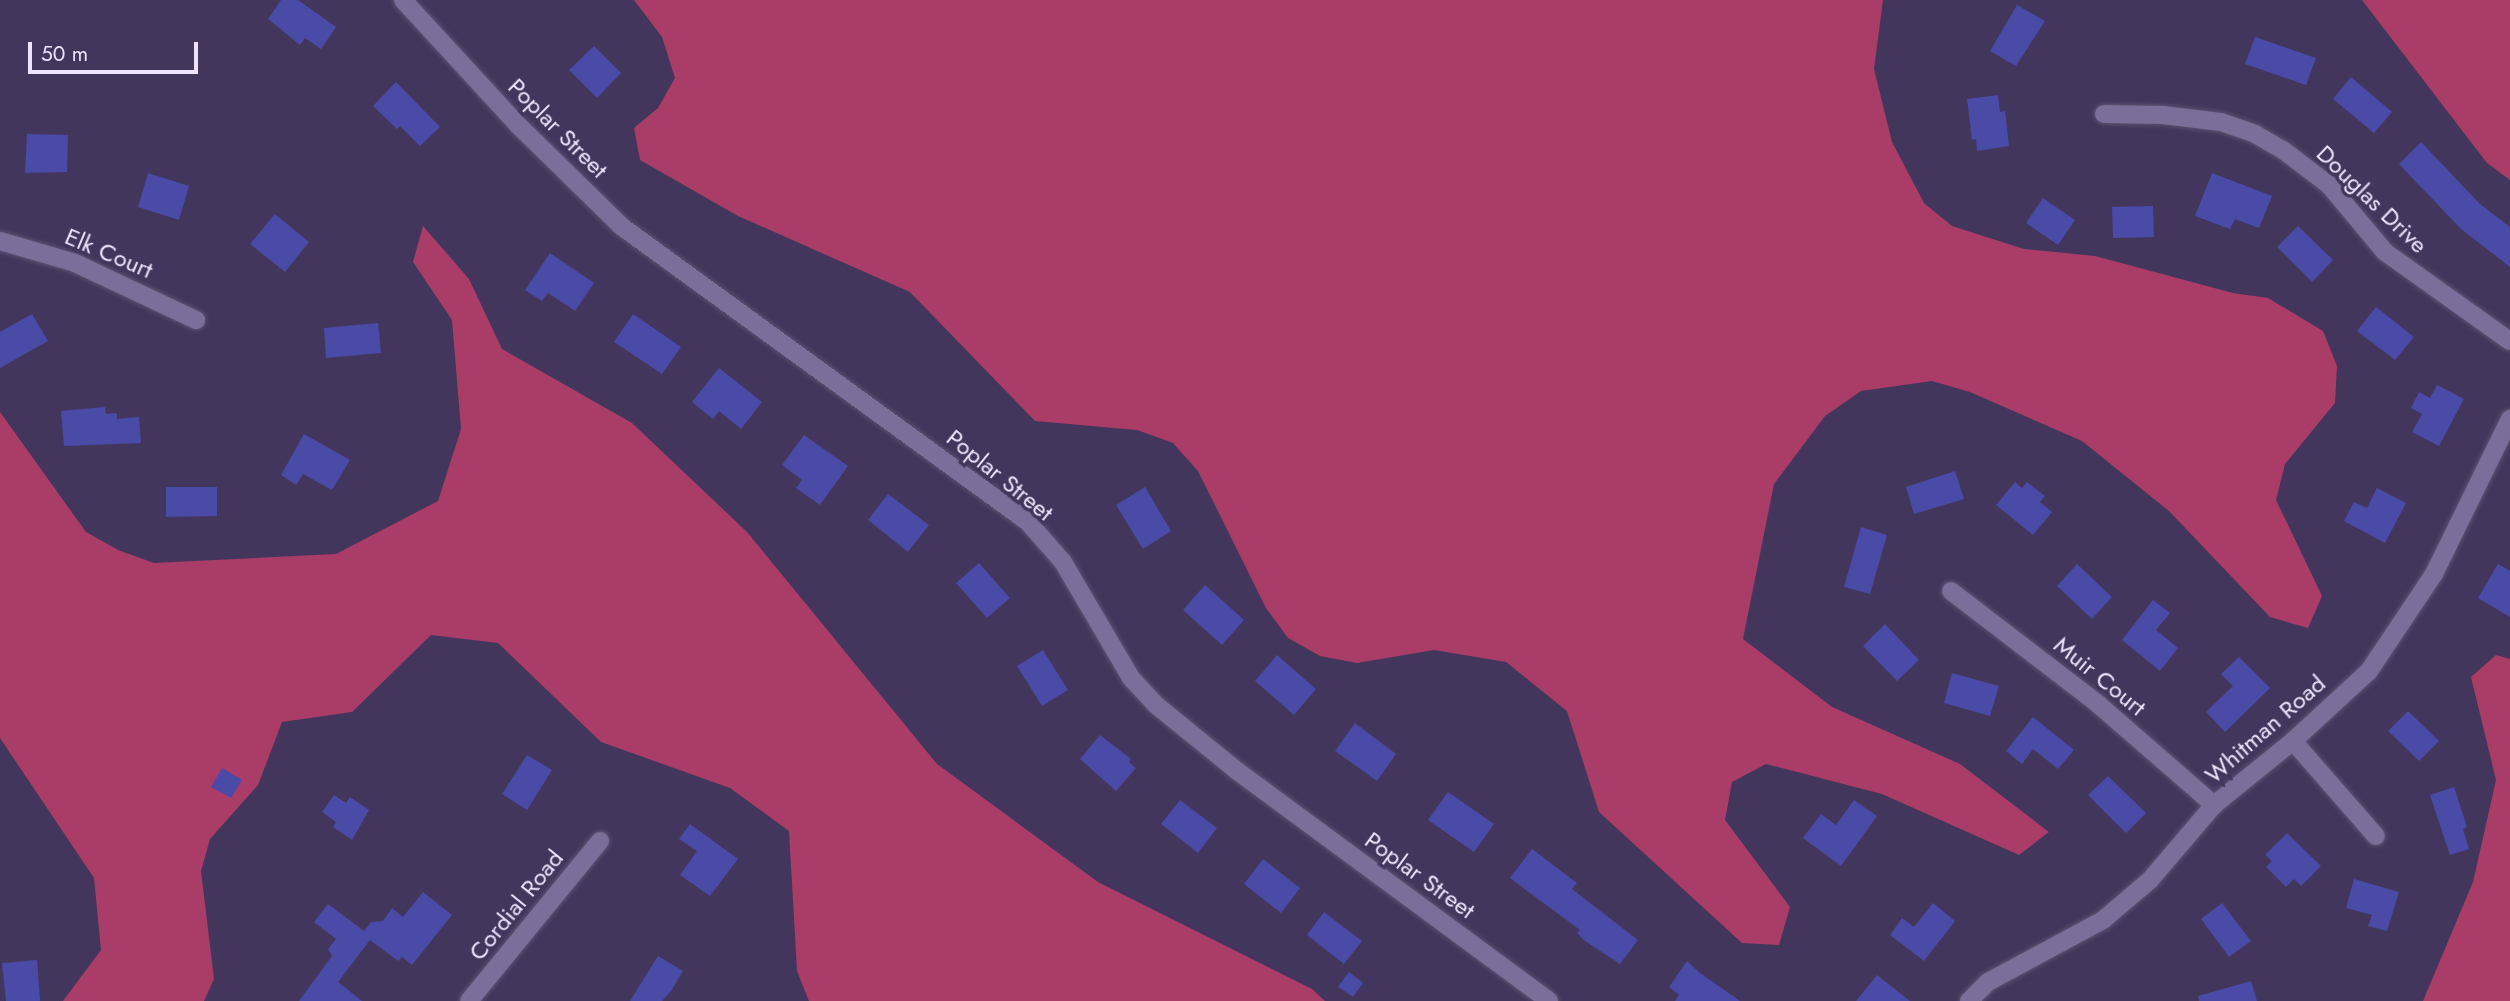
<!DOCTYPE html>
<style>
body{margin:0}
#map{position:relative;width:2510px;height:1001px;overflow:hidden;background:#43365c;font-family:Jost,sans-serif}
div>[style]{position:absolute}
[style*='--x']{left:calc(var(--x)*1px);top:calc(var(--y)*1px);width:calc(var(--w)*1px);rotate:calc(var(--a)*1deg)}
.forest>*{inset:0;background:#a93d67}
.building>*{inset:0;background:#4a4aa7}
.roads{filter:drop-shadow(0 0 2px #5c5171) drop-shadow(0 0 2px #5c5171)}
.minor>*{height:18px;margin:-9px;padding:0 9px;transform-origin:9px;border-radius:9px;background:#7b6e98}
span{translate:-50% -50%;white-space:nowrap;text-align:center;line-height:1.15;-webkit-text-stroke:7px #43365c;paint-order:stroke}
.street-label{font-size:24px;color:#ece5fd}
.scale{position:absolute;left:28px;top:42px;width:170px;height:32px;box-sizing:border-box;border:4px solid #ece5fd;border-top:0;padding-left:9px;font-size:21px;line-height:24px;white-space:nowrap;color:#ece5fd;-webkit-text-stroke:5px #43365c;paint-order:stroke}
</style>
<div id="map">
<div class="forest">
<div style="clip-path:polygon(634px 0,1883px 0,1874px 69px,1892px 142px,1924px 203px,1952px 226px,2024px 249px,2095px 256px,2233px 293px,2268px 298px,2323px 331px,2337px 366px,2335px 403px,2285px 464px,2276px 500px,2322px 596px,2308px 628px,2270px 617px,2169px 511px,2082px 441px,1970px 392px,1932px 381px,1861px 391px,1825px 416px,1774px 484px,1743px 639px,1832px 707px,1960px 764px,2049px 832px,2019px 855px,1882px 794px,1766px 764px,1732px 782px,1725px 820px,1790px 907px,1779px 945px,1742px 943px,1599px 812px,1567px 711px,1506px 662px,1434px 650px,1357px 663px,1320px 656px,1288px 638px,1266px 608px,1198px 471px,1173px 443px,1137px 430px,1035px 421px,910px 292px,738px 216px,640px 160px,634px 128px,658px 108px,675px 78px,662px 37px)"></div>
<div style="clip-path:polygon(2362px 0,2510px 0,2510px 180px,2487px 163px)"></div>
<div style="clip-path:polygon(423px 226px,469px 279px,502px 349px,632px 423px,747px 532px,937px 764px,1098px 882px,1312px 989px,1325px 1001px,809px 1001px,797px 971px,789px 831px,730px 788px,601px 742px,498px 643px,431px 635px,352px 712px,282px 722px,258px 785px,210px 839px,201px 871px,214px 979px,204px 1001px,63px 1001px,101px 950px,94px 878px,0 738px,0 412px,86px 532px,118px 550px,154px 563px,336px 554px,438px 501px,461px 429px,452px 320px,413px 262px)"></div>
<div style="clip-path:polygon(2496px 655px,2510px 659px,2510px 1001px,2423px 1001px,2473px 882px,2496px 780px,2471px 677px)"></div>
</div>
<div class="building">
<div style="clip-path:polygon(281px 0,298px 0,336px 27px,321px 49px,305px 38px,300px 45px,268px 19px)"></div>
<div style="clip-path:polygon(2017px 5px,2045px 21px,2016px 66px,1990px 51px)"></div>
<div style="clip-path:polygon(2255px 37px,2316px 58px,2306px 85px,2245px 64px)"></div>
<div style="clip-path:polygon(594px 46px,621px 73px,597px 98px,569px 70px)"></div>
<div style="clip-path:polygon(2351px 77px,2392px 112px,2374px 133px,2333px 99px)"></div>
<div style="clip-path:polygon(396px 82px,440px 127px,420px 146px,400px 126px,397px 129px,373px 106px)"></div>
<div style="clip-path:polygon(1998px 95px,2000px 112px,2005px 111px,2009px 146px,1977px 151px,1976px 139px,1972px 140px,1967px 99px)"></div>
<div style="clip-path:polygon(27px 134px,68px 135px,67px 172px,25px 173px)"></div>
<div style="clip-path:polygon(2421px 142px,2480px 204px,2510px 227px,2510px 267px,2461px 229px,2399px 164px)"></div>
<div style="clip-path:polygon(148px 173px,189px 186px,179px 220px,138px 207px)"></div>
<div style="clip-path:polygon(2212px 173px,2272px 196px,2259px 228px,2235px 219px,2230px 229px,2195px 216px)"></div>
<div style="clip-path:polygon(2043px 198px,2075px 220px,2058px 245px,2026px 223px)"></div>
<div style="clip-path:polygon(2153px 206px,2154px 237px,2113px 238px,2112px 207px)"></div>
<div style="clip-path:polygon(275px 214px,309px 242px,285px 272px,250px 244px)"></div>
<div style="clip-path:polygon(2298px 226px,2333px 260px,2312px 282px,2277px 247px)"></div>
<div style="clip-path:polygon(550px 253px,594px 283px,575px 311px,548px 293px,542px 301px,525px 290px)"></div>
<div style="clip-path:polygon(2376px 307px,2414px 337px,2395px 360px,2357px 331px)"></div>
<div style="clip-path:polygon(32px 314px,48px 341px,0 368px,0 332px)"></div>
<div style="clip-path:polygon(633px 314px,681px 347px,662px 374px,614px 342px)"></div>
<div style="clip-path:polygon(378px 323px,381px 353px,326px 358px,324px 328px)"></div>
<div style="clip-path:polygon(719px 368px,762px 402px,741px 429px,719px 411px,713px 419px,692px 402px)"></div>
<div style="clip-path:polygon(2437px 385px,2464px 399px,2439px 446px,2412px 432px,2422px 414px,2411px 408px,2419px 392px,2430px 398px)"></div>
<div style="clip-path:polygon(105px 407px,106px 414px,117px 413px,117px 419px,139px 417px,141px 443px,64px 446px,61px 411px)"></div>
<div style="clip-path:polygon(304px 434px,350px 460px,332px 490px,303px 474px,296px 485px,281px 475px)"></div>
<div style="clip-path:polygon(804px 435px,848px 466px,820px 505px,796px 488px,802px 480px,782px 465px)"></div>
<div style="clip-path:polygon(1955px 471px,1964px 499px,1914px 514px,1906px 487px)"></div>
<div style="clip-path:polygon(2015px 482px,2022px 488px,2027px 482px,2045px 496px,2040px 502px,2052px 512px,2033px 535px,1996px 505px)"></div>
<div style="clip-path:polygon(166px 487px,217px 487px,217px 516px,166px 517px)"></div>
<div style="clip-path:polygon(1145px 487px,1171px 531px,1143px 549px,1116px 505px)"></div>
<div style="clip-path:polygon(2377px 488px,2406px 503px,2385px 543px,2344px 521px,2354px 502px,2367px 508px)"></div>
<div style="clip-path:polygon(888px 494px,929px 525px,908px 552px,868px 520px)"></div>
<div style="clip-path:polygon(1861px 527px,1887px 535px,1870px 594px,1844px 587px)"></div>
<div style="clip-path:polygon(979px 563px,1010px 598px,987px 618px,956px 583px)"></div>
<div style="clip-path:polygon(2077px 564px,2112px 597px,2092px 619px,2057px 586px)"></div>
<div style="clip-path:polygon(2498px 564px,2510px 571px,2510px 617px,2478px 598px)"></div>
<div style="clip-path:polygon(1205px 585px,1244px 620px,1222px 645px,1183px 610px)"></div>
<div style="clip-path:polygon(2153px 600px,2170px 613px,2156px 630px,2178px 648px,2160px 671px,2122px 640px)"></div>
<div style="clip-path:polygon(1885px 624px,1919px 660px,1897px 681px,1863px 646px)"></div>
<div style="clip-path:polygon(1043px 650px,1068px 690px,1042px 706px,1017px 666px)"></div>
<div style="clip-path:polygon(1277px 655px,1316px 689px,1294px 715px,1255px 681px)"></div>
<div style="clip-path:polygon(2239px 657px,2270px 688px,2225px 732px,2206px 712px,2233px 686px,2221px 674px)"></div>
<div style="clip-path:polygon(1952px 673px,1999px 686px,1990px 716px,1944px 703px)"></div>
<div style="clip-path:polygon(2408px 711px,2439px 741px,2419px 761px,2388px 731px)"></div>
<div style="clip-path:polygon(2033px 717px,2074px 750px,2058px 769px,2033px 749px,2022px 764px,2006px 751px)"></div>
<div style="clip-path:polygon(1355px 723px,1396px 754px,1377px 781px,1335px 751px)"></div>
<div style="clip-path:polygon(1100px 735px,1131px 759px,1129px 762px,1136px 768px,1116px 791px,1080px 759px)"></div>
<div style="clip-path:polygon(527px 755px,552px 770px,527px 810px,502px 794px)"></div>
<div style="clip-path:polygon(222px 768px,242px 780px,231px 798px,211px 787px)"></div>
<div style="clip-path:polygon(2108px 776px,2146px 813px,2126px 833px,2088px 795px)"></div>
<div style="clip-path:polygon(2454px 787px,2467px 827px,2463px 829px,2469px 849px,2450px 855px,2430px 795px)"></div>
<div style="clip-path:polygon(1448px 792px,1494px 824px,1474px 852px,1428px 820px)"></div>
<div style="clip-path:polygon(334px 795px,346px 803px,350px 797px,369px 810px,352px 840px,333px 827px,336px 822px,322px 812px)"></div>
<div style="clip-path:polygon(1180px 800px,1217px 828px,1198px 853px,1161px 824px)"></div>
<div style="clip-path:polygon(1854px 800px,1877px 816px,1841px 866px,1803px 838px,1821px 814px,1836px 825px)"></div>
<div style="clip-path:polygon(690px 824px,738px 859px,710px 896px,680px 875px,697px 851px,679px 839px)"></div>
<div style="clip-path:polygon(2287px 833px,2321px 866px,2301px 886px,2294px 879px,2286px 887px,2266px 867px,2272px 861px,2265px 855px)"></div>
<div style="clip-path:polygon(1532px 849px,1577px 883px,1572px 889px,1638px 940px,1620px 964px,1585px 941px,1577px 933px,1580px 930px,1510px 878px)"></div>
<div style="clip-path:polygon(1263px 859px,1300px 888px,1281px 913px,1244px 884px)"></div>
<div style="clip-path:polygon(2354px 879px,2399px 892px,2387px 931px,2368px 926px,2372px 915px,2346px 908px)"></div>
<div style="clip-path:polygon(423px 892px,452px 915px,412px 965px,402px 957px,398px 961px,370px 940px,338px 982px,362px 1001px,299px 1001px,332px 956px,328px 949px,336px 939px,314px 922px,328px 904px,364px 931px,371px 922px,383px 921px,392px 908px,403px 917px)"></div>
<div style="clip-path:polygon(1933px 903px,1955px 921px,1924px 961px,1890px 935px,1902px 918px,1914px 927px)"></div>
<div style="clip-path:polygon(2222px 903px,2251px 941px,2229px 957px,2201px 919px)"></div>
<div style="clip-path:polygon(1324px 912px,1362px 941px,1344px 964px,1307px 935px)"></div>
<div style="clip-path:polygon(658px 956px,683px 971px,671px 991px,662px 1001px,630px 1001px)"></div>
<div style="clip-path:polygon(37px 960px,40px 1001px,6px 1001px,2px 963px)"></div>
<div style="clip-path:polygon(1687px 961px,1700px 973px,1740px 1001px,1675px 1001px,1679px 995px,1669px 987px)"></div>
<div style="clip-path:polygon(1349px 972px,1363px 983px,1353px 997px,1338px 987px)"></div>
<div style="clip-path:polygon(1877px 975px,1910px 1001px,1856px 1001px)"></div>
<div style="clip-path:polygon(2251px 981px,2257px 1001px,2199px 1001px,2198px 996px)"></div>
</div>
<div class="roads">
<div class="minor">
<div style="--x:403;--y:0;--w:170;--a:47.4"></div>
<div style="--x:518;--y:125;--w:144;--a:44.4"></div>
<div style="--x:621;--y:226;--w:503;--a:36.03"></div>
<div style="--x:1028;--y:522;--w:53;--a:48.8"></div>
<div style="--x:1063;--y:562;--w:134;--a:59.6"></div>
<div style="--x:1131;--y:678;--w:37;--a:47"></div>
<div style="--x:1156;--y:705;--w:103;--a:39.1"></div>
<div style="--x:1236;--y:770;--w:389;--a:36.4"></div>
<div style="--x:2104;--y:114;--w:59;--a:1"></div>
<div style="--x:2163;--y:115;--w:58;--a:6.9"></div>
<div style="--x:2221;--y:122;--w:36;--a:19"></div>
<div style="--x:2255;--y:134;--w:32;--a:30"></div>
<div style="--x:2283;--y:150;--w:58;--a:37.3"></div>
<div style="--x:2329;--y:185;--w:87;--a:50.1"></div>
<div style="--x:2385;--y:252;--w:153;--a:35.5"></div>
<div style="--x:0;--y:241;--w:78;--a:16.3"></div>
<div style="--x:75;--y:263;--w:134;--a:25.2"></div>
<div style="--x:1951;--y:591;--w:185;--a:37.5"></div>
<div style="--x:2098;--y:704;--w:154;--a:41"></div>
<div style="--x:2293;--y:741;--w:126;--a:48.9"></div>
<div style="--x:469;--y:1001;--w:207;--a:-50.7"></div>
<div style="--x:1969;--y:1001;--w:27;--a:-45"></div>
<div style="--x:1988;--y:982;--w:131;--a:-28.3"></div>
<div style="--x:2103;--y:920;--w:62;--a:-40.4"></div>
<div style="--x:2150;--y:880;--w:99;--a:-49.5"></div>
<div style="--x:2214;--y:805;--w:102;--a:-39"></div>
<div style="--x:2293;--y:741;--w:103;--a:-42.6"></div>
<div style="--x:2369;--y:671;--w:117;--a:-56.2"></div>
<div style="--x:2434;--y:574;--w:173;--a:-63.9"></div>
</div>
</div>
<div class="street-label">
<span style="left:558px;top:128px;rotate:45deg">Poplar Street</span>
<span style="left:2372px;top:199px;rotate:44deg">Douglas Drive</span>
<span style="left:109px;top:253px;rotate:23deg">Elk Court</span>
<span style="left:1000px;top:475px;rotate:39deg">Poplar Street</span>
<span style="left:2100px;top:676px;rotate:39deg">Muir Court</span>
<span style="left:2265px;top:729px;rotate:-41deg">Whitman Road</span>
<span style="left:1420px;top:875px;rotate:36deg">Poplar Street</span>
<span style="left:516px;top:905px;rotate:-51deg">Cordial Road</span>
</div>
<div class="scale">50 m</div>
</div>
